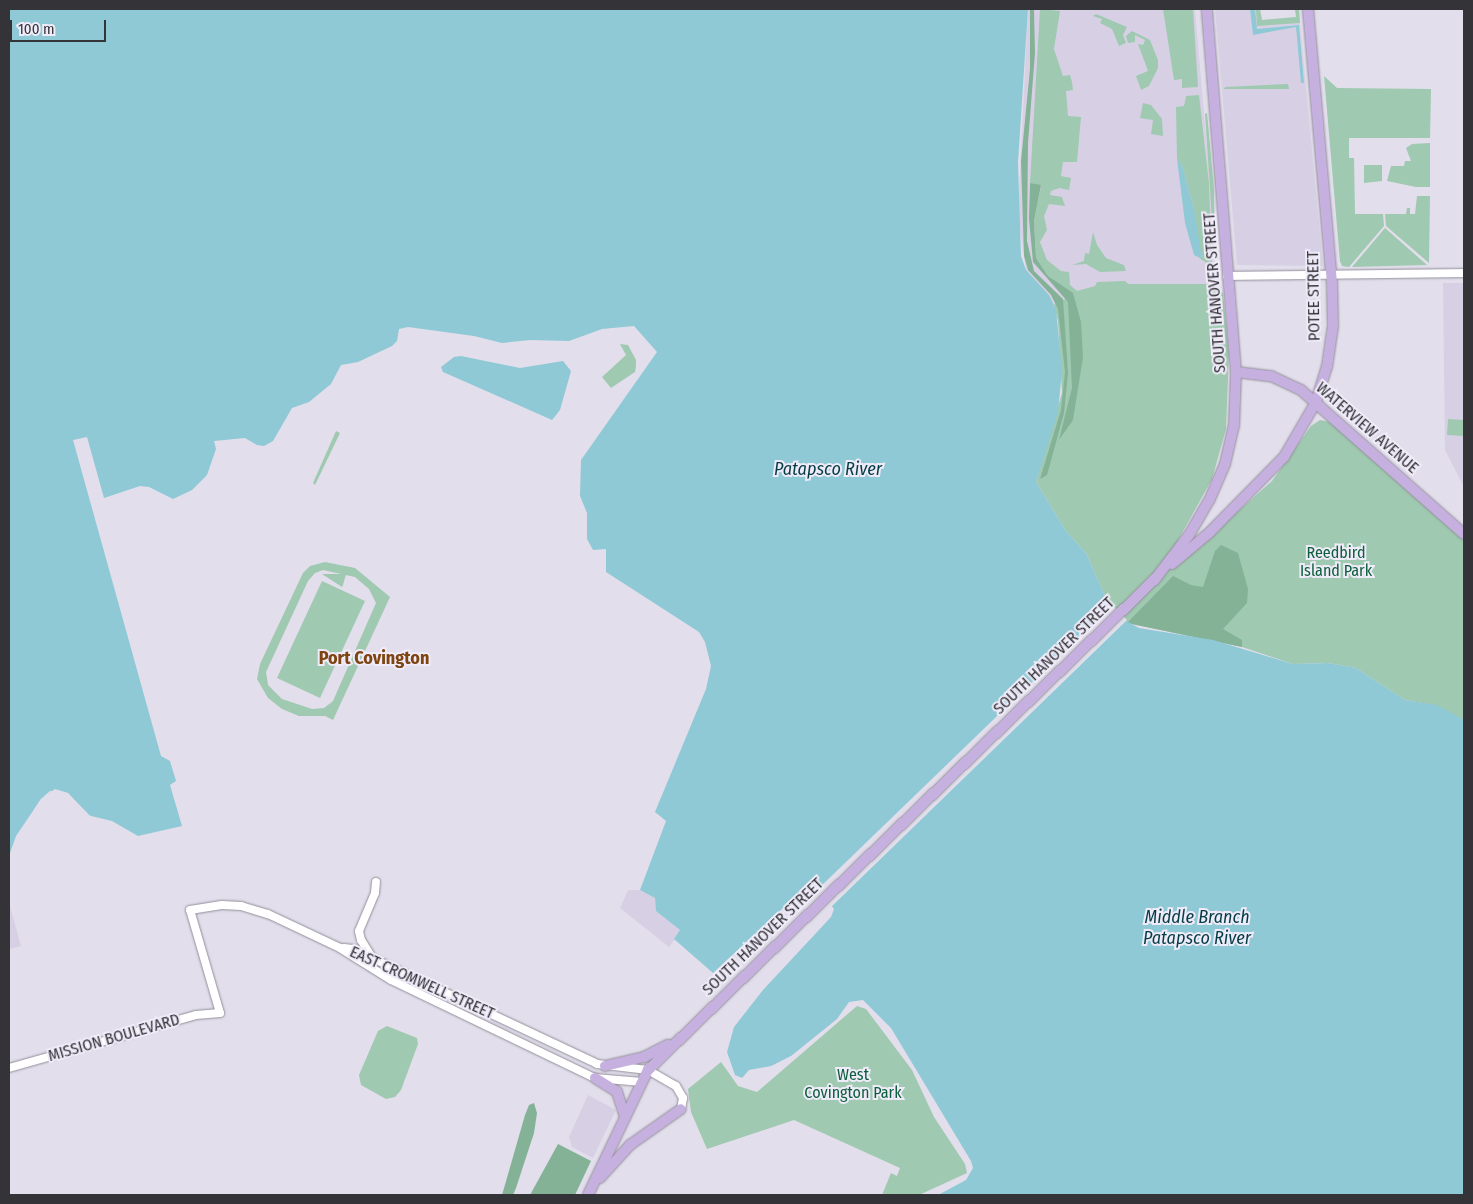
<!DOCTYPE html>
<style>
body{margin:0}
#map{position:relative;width:1473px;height:1204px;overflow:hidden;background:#e2deeb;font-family:"Fira Sans Condensed",sans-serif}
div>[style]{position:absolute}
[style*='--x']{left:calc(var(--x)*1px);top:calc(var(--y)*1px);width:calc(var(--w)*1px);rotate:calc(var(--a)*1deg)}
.built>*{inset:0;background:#d7d0e5}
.green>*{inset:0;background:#9fc9b0}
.forest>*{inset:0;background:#84b297}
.water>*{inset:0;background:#8fc9d6}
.pier>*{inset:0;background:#e2deeb}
.roads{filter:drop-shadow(0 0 1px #938f9b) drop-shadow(0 0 1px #938f9b)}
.minor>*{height:8px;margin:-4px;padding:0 4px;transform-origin:4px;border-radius:4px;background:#fff}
.major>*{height:10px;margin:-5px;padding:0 5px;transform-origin:5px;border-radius:5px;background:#c5b0df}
span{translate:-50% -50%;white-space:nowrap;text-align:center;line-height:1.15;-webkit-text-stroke:4px #efebf8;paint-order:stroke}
.street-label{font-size:16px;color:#343338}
.park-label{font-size:16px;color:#0d5e3c}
.water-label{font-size:18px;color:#043d46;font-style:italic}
.neighbourhood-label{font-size:18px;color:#7e4411;font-weight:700}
.frame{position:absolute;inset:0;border:10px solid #343338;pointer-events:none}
.scale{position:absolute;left:10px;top:20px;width:96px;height:22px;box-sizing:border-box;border:2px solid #343338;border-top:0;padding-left:6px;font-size:15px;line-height:18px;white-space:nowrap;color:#343338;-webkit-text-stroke:4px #efebf8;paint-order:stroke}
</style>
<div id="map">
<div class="built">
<div style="clip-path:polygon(1028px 9px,1195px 9px,1212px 206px,1214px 284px,1100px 284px,1054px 304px,1026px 270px,1018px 213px)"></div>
<div style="clip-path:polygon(1215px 9px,1256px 9px,1258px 23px,1300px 23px,1323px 266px,1237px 265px)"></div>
<div style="clip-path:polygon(1443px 283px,1464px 283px,1464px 487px,1445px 450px)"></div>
<div style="clip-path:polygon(628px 890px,640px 890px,655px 898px,657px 911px,681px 931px,669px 947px,620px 908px)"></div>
<div style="clip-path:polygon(9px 903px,21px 946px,9px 949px)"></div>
<div style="clip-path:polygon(588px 1095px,616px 1110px,593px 1158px,572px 1147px,569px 1137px)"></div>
</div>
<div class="green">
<div style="clip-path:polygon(1040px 9px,1060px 11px,1054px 49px,1063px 76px,1070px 75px,1072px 82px,1073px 90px,1066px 91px,1068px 116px,1081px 117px,1077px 162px,1063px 162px,1061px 176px,1071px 178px,1069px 190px,1059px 188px,1051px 191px,1050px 195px,1062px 197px,1065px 206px,1049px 204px,1044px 216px,1047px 230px,1040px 242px,1047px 260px,1061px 271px,1069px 272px,1070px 285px,1077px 291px,1095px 286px,1097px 282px,1125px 281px,1128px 284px,1214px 284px,1223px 293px,1229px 353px,1226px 429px,1212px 479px,1176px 544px,1189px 555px,1272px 481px,1311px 426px,1320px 420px,1330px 422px,1464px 539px,1464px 720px,1428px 704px,1405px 700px,1356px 668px,1328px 663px,1293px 664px,1242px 647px,1127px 623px,1109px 605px,1086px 553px,1066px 531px,1036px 482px,1062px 393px,1058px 321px,1054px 304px,1074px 295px,1048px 276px,1036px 258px,1034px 221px,1041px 186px,1030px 183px)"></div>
<div style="clip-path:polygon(1163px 9px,1193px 9px,1198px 87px,1182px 88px,1182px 79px,1174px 80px)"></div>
<div style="clip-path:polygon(1256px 9px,1260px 9px,1262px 20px,1296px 17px,1295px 9px,1299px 9px,1300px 23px,1257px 26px)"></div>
<div style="clip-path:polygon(1096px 14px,1127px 27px,1123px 35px,1126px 43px,1119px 46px,1112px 29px,1100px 23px,1102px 19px,1093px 16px)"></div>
<div style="clip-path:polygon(1132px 31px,1150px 40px,1158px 60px,1158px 68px,1149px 86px,1141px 90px,1136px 76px,1148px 71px,1138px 44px,1143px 45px,1145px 40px,1135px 35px,1135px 42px,1128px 43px,1126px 36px)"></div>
<div style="clip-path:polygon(1324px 76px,1337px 88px,1431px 89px,1430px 138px,1349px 138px,1349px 158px,1354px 158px,1355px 214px,1383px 214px,1384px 226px,1349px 267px,1342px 266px,1340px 261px)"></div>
<div style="clip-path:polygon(1288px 84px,1289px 89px,1224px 89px,1225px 87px)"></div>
<div style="clip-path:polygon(1199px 95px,1209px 184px,1212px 266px,1199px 258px,1202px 257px,1196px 237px,1194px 209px,1182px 166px,1177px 159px,1176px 107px,1184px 106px,1186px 96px)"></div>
<div style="clip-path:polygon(1143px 103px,1151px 105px,1162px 119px,1163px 136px,1151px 134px,1153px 120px,1140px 118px)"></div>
<div style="clip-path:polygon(1207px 113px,1214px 189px,1215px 265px,1205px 114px)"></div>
<div style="clip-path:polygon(1430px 143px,1430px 187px,1416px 187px,1387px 181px,1391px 166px,1404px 166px,1405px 161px,1411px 161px,1406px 148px,1412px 144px)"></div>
<div style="clip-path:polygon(1364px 165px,1382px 165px,1382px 181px,1364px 183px)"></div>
<div style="clip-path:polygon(1417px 196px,1430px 196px,1429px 263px,1386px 226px,1385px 214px,1406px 214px,1407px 208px,1410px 208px,1410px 214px,1415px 214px)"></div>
<div style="clip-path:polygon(1385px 228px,1427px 265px,1352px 267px)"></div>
<div style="clip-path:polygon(1093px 232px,1097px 245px,1106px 258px,1124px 265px,1126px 271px,1100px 272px,1086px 264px,1072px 265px,1084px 261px,1085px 253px,1089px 254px)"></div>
<div style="clip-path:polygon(620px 344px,628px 345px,636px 360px,636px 366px,635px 372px,611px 388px,602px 377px,626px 355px)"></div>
<div style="clip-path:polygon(1448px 419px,1464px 420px,1464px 436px,1447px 435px)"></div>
<div style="clip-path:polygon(336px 431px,340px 433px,315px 485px,313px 483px)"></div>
<div style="clip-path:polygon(evenodd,325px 562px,355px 568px,390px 597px,333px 720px,325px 716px,299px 716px,282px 709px,268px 698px,257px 679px,260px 664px,303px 573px,310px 566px,325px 562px,323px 570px,355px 577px,369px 589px,376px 603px,333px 701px,324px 708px,312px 709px,282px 699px,268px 685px,266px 672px,308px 581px,315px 573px,323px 570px)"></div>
<div style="clip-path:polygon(322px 574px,346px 574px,343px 585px,342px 587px)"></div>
<div style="clip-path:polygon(322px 581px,365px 601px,320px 698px,277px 678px)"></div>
<div style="clip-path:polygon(857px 1006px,866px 1009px,912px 1070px,934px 1117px,965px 1164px,967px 1173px,919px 1195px,882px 1195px,891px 1173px,897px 1176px,900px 1168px,794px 1120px,707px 1149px,691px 1112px,688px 1089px,721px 1062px,738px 1086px,757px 1092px)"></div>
<div style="clip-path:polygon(387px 1026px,417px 1038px,418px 1044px,401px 1090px,395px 1097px,386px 1099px,361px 1085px,359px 1075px,378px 1031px)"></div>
</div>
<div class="forest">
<div style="clip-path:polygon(1030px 9px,1034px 9px,1035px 53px,1028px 143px,1027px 241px,1034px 271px,1063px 299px,1068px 373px,1064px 413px,1047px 475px,1040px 479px,1061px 410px,1065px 372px,1058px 309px,1051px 295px,1028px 270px,1024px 256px,1021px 161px,1030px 69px)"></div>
<div style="clip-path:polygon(1030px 183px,1041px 185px,1034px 221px,1036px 258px,1048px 276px,1073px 293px,1081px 322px,1083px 357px,1073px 420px,1059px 440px,1072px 388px,1068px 302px,1033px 262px,1029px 219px)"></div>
<div style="clip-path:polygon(1221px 545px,1238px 553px,1248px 589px,1247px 603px,1223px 629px,1242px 640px,1242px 647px,1127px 623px,1173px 576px,1191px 585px,1203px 587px,1215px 551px)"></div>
<div style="clip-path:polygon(534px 1103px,537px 1113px,534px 1133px,516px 1188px,513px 1195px,502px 1195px,525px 1115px,529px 1105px)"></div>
<div style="clip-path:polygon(558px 1144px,591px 1161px,575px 1195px,530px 1195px)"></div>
</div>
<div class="water">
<div style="clip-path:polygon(9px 9px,1028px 9px,1018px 162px,1021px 256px,1026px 270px,1049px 295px,1056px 309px,1062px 371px,1058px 412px,1036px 482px,1066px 531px,1086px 553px,1109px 605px,1117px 616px,1139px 628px,1213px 640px,1293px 664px,1328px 663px,1356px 668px,1405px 700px,1437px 705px,1464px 720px,1464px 1195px,938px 1195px,966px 1180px,973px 1168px,971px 1161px,891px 1028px,863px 1000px,849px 1002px,837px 1019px,791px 1056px,771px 1066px,749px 1070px,742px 1078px,735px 1075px,727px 1052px,734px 1027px,763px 990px,831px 917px,834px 909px,818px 888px,808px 885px,713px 973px,674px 939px,680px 930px,656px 911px,655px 898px,640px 890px,666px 821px,655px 812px,706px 689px,711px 666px,705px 642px,699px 632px,606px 572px,606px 549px,593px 550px,587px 539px,587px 513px,580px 496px,581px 460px,657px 352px,634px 326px,602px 329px,569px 341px,530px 340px,502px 343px,474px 336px,408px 327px,399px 329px,397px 341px,392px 346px,358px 362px,341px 365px,331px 384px,309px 402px,292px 408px,273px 441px,264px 446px,257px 445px,245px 438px,214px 441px,216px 449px,207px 475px,192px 490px,173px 499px,149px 487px,140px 486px,104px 498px,87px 437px,73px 440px,161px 756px,170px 761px,176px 781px,170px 785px,182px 826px,138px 836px,112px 821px,87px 815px,68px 793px,50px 791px,41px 799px,16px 836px,9px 856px)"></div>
<div style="clip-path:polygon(1250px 9px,1255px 9px,1257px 29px,1299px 25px,1304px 83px,1301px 83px,1296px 27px,1253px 35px)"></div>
<div style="clip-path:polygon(1177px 159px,1182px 166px,1194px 209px,1202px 259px,1194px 255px,1185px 223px)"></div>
<div style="clip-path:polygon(461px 356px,520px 368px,563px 361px,571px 371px,560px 410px,552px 420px,443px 372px,441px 367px,454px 357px)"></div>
</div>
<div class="pier">
<div style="clip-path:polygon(1112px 605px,1127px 620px,830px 908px,817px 890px)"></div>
<div style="clip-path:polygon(55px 789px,68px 793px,95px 821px,85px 817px,66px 795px,56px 792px,51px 793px,33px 811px,41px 799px)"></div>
</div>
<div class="roads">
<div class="minor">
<div style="--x:1227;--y:276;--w:237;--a:-0.7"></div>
<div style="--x:344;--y:948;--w:9;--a:6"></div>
<div style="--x:353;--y:949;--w:270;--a:25.2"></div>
<div style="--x:597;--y:1064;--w:51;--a:6.7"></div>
<div style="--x:648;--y:1070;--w:32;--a:30"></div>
<div style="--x:676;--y:1086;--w:14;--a:60"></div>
<div style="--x:683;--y:1098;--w:11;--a:100"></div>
<div style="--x:373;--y:959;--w:22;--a:-122"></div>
<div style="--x:361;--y:940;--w:9;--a:-103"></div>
<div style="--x:359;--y:931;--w:41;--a:-67.2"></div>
<div style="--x:375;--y:893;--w:11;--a:-85"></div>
<div style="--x:9;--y:1068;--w:194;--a:-15.8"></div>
<div style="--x:196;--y:1015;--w:24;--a:-5"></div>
<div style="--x:220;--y:1013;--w:107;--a:-106.2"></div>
<div style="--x:190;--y:910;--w:32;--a:-9"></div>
<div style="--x:222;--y:905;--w:19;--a:3"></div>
<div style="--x:241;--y:906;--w:28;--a:17"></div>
<div style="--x:268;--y:914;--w:80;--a:25.3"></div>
<div style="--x:340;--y:948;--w:60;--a:32.1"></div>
<div style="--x:391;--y:980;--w:226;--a:25.7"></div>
<div style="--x:595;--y:1078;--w:47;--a:4.9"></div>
</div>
<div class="major">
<div style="--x:1236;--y:372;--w:35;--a:7"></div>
<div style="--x:1271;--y:376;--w:33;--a:25"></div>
<div style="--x:1301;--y:390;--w:217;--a:41.5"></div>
<div style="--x:1172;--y:564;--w:48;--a:-40"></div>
<div style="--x:1209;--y:533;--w:107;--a:-45.4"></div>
<div style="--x:1284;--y:457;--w:64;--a:-59.8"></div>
<div style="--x:1316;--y:402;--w:37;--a:-73"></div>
<div style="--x:1327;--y:367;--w:41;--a:-81.7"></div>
<div style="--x:1333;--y:326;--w:43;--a:-91.3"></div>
<div style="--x:1332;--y:283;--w:275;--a:-95"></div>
<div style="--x:605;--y:1066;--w:40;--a:-13"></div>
<div style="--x:644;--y:1057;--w:27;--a:-27"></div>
<div style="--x:595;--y:1078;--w:26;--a:32"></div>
<div style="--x:617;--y:1092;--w:26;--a:72"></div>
<div style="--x:600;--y:1178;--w:45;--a:-47.7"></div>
<div style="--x:630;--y:1145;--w:62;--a:-35.2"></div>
<div style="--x:588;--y:1195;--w:139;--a:-64.4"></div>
<div style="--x:648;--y:1070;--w:707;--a:-44.08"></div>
<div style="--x:1156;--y:578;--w:54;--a:-52.5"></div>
<div style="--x:1189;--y:535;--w:39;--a:-60"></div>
<div style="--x:1209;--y:501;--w:40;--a:-66.6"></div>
<div style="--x:1225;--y:464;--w:39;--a:-77"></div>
<div style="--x:1234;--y:426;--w:54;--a:-87.9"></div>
<div style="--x:1236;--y:372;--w:364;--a:-94.6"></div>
</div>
</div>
<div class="street-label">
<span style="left:1215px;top:293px;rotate:-94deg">SOUTH HANOVER STREET</span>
<span style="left:1314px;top:296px;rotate:-91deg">POTEE STREET</span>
<span style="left:1367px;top:428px;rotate:41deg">WATERVIEW AVENUE</span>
<span style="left:1054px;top:656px;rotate:-44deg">SOUTH HANOVER STREET</span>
<span style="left:763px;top:937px;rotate:-44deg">SOUTH HANOVER STREET</span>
<span style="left:422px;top:983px;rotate:24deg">EAST CROMWELL STREET</span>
<span style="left:114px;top:1038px;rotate:-16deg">MISSION BOULEVARD</span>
</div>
<div class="park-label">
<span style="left:1336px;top:562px">Reedbird<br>Island Park</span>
<span style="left:853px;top:1084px">West<br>Covington Park</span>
</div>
<div class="water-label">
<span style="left:828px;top:469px">Patapsco River</span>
<span style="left:1197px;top:928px">Middle Branch<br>Patapsco River</span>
</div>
<div class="neighbourhood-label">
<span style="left:374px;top:658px">Port Covington</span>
</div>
<div class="frame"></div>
<div class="scale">100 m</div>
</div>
